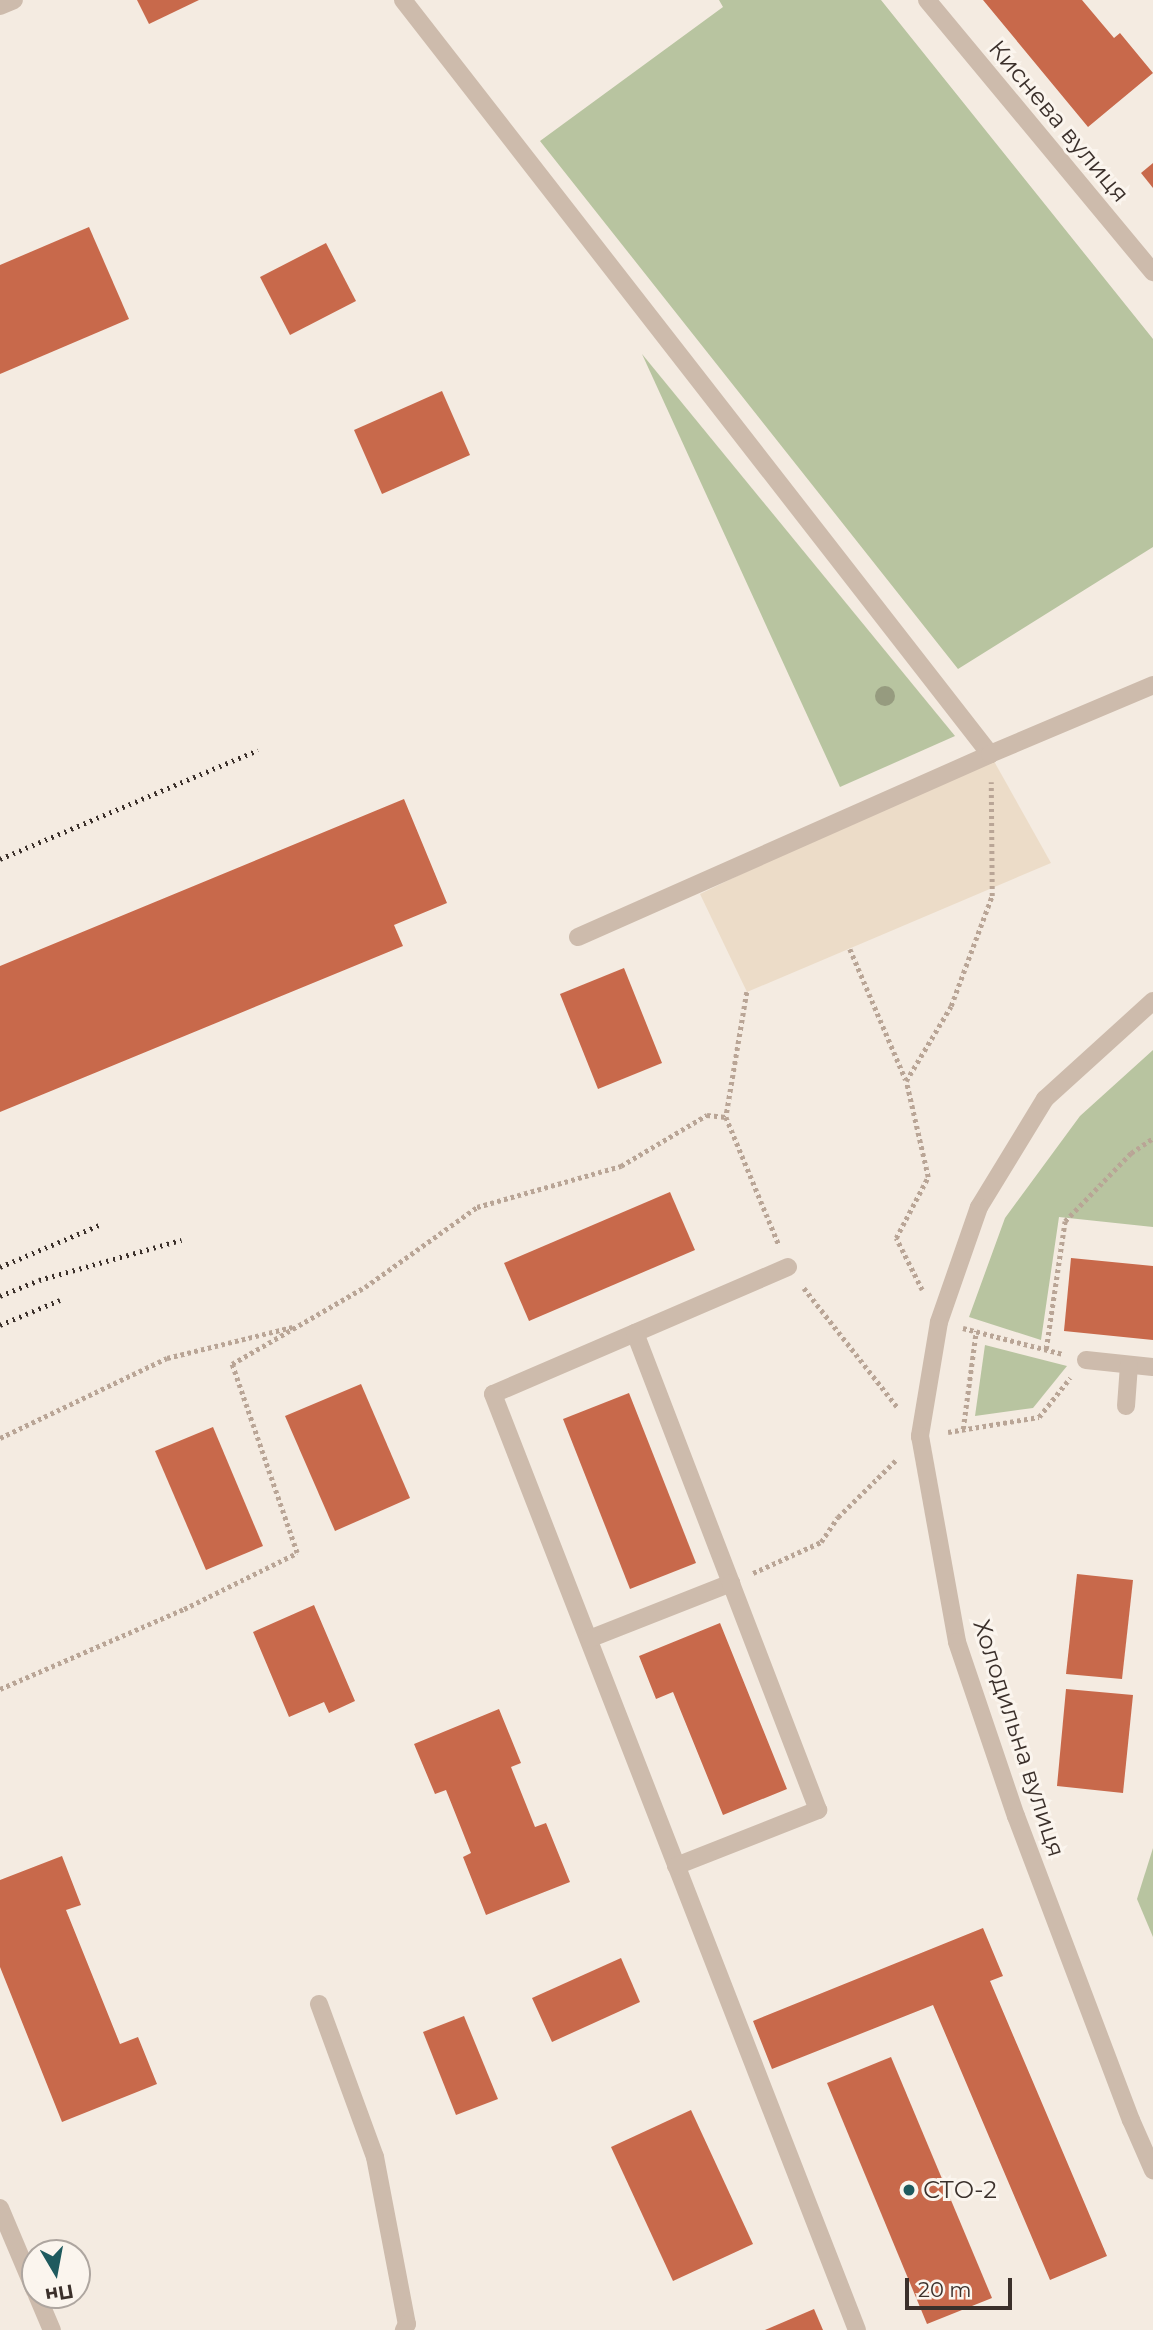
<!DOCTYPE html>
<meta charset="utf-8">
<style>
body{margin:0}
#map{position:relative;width:1153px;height:2330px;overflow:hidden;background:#f4ebe1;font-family:Montserrat,sans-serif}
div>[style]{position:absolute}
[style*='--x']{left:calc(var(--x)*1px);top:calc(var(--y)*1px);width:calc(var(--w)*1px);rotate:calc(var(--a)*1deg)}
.green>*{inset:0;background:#b8c4a0}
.plaza>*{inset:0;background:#ecdcc8}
.building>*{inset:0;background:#c8694b}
.path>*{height:4.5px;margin-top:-2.25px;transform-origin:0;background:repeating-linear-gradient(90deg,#b9a596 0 3.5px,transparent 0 7px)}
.minor>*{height:18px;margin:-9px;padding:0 9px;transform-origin:9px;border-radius:9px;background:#cdbbac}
.rail>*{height:5px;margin-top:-2.5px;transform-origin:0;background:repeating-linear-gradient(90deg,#3b302b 0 2px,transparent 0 7px)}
.trees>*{width:20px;height:20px;margin:-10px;border-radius:50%;background:#969b7f}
.dots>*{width:19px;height:19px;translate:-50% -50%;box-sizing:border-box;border:4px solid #fbf5ee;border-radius:50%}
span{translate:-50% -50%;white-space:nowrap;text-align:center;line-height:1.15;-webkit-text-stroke:6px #fbf5ee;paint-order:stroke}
.street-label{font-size:24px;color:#3b302b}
.poi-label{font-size:24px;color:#3b302b}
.left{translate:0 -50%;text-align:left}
.north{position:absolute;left:21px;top:2239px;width:70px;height:70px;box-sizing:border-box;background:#fbf5ee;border:2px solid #aea6a0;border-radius:50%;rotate:170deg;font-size:19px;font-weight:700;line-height:28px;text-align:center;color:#3b302b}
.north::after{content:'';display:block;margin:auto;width:24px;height:32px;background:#1f5a5e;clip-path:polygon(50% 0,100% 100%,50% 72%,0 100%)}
.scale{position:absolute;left:905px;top:2278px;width:107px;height:32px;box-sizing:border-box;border:4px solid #3b302b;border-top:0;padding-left:9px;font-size:21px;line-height:24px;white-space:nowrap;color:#3b302b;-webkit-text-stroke:5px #fbf5ee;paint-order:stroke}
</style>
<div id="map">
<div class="green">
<div style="clip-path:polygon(719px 0,881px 0,1153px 339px,1153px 547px,958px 669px,540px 141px,723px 7px)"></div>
<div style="clip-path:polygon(642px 354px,955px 736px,840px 787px)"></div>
<div style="clip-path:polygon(1153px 1050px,1153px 1227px,1059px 1217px,1041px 1340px,969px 1317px,1005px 1218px,1080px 1116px)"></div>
<div style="clip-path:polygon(985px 1345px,1067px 1366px,1033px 1408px,975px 1416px)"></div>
<div style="clip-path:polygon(1153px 1848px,1153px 1937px,1137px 1899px)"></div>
</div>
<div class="plaza">
<div style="clip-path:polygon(990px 754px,1051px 863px,747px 992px,700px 894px)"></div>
</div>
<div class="building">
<div style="clip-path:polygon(137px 0,199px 0,149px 24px)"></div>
<div style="clip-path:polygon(983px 0,1082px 0,1114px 38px,1120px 33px,1153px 73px,1088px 127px)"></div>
<div style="clip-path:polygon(1153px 163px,1153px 188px,1141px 173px)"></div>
<div style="clip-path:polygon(89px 227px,129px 319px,0 374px,0 265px)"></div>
<div style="clip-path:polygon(326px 243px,356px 301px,290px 335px,260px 277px)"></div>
<div style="clip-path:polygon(442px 391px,470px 455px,382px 494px,354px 430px)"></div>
<div style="clip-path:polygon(404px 799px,447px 903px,394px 925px,403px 946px,0 1112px,0 966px)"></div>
<div style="clip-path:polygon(624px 968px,662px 1063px,598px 1089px,560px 994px)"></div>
<div style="clip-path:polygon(670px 1192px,695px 1250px,529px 1321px,504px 1263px)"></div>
<div style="clip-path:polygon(1071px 1258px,1153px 1266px,1153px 1340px,1064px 1331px)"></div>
<div style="clip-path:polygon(361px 1384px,410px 1498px,335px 1531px,285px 1416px)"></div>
<div style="clip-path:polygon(629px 1393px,696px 1563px,630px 1589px,563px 1419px)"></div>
<div style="clip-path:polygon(213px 1427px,263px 1546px,206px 1570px,155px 1451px)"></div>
<div style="clip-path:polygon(1077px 1574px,1133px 1580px,1122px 1679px,1066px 1674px)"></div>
<div style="clip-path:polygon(314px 1605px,355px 1701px,329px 1713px,324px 1702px,289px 1717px,253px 1632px)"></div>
<div style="clip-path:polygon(720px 1623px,787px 1789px,723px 1815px,673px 1692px,656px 1699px,639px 1656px)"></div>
<div style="clip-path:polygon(1066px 1689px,1133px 1695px,1123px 1793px,1057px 1786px)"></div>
<div style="clip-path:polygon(499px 1709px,521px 1763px,511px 1767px,535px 1827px,546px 1823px,570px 1882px,486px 1915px,463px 1857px,471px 1853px,446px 1790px,435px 1794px,414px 1744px)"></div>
<div style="clip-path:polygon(62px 1856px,81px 1905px,66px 1910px,120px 2044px,138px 2037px,157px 2084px,62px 2122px,0 1967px,0 1880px)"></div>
<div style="clip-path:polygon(983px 1928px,1003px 1976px,990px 1981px,1107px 2256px,1050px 2280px,933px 2005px,772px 2069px,753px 2021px)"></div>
<div style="clip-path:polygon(621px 1958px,640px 2002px,552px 2042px,532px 1998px)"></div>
<div style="clip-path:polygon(464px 2016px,498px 2099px,456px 2115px,423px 2032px)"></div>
<div style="clip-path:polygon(891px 2057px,992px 2298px,927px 2324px,827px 2083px)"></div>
<div style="clip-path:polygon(691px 2110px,753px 2244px,673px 2281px,611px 2147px)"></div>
<div style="clip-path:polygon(814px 2309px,823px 2330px,765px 2330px)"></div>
</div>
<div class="path">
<div style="--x:850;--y:949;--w:142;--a:66.9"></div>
<div style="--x:747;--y:992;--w:127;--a:99.5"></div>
<div style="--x:726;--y:1117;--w:139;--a:67.5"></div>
<div style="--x:804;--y:1288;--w:152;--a:51.9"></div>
<div style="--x:922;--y:1290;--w:58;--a:-116.6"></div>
<div style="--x:896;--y:1238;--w:69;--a:-62.3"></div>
<div style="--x:928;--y:1177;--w:98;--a:-102.9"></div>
<div style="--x:906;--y:1081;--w:87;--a:-59"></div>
<div style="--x:951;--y:1006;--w:117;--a:-69.6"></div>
<div style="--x:992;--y:896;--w:114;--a:-90.5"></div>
<div style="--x:963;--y:1328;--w:103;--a:14.6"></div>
<div style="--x:1046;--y:1349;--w:129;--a:-81.6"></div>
<div style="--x:1065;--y:1221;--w:95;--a:-45.9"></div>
<div style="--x:1131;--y:1153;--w:27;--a:-34"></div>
<div style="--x:963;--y:1429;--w:99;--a:-82.4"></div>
<div style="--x:948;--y:1432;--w:92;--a:-9.4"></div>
<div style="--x:1039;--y:1417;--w:50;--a:-51.5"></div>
<div style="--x:0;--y:1438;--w:185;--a:-25.6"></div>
<div style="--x:167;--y:1358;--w:129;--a:-13.9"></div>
<div style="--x:753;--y:1573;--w:75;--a:-24.5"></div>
<div style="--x:821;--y:1542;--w:30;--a:-56"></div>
<div style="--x:838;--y:1517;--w:83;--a:-44.5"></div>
<div style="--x:0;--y:1689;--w:201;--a:-23.5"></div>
<div style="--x:184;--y:1609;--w:126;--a:-26.4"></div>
<div style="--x:297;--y:1553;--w:200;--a:-109"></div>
<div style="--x:232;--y:1364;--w:154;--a:-30.1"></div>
<div style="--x:365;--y:1287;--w:138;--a:-35.5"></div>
<div style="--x:477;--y:1207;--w:150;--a:-15.9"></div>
<div style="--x:621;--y:1166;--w:100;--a:-30.7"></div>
<div style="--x:707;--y:1115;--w:19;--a:6"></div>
</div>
<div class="minor">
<div style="--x:403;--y:0;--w:956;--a:52.1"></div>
<div style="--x:927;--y:0;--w:354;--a:50.3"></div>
<div style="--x:0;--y:6;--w:15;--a:-23"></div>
<div style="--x:578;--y:937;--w:451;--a:-23.9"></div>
<div style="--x:990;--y:754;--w:177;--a:-22.9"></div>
<div style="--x:1153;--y:1001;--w:146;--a:137.8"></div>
<div style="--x:1045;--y:1099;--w:127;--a:121.4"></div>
<div style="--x:979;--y:1207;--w:122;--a:109.2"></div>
<div style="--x:939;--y:1322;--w:116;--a:99.5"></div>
<div style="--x:920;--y:1436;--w:209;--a:79.8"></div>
<div style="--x:957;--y:1642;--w:184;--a:71.3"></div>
<div style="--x:1016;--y:1816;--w:325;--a:69.3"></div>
<div style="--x:1131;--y:2120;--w:55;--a:66.3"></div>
<div style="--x:788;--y:1267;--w:321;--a:156.7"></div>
<div style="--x:493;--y:1394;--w:1004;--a:68.75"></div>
<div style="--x:1086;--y:1360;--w:67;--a:6"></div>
<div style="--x:1126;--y:1406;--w:41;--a:-85.8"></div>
<div style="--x:589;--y:1639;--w:153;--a:-21.5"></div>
<div style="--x:731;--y:1583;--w:268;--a:-111"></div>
<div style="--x:676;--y:1866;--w:153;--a:-21.5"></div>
<div style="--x:818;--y:1810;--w:243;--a:-111"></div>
<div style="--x:319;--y:2004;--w:163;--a:69.9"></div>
<div style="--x:375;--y:2157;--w:170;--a:79.2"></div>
<div style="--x:407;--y:2324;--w:7;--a:117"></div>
<div style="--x:0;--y:2208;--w:90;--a:67.1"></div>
<div style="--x:37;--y:2295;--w:38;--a:67"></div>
</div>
<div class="rail">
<div style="--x:0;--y:859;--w:280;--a:-22.9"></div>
<div style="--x:0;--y:1267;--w:111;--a:-22.9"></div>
<div style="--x:0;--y:1296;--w:42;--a:-22.3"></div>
<div style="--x:39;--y:1280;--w:148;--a:-15.7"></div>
<div style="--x:0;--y:1325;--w:65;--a:-22.6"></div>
</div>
<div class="trees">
<div style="left:885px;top:696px"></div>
</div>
<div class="dots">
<div style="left:909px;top:2190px;background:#1f5a5e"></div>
</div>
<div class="street-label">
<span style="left:1059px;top:121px;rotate:50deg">Киснева вулиця</span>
<span style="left:1019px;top:1738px;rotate:72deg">Холодильна вулиця</span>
</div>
<div class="poi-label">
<span class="left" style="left:923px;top:2190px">СТО-2</span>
</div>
<div class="north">Пн</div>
<div class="scale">20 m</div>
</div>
